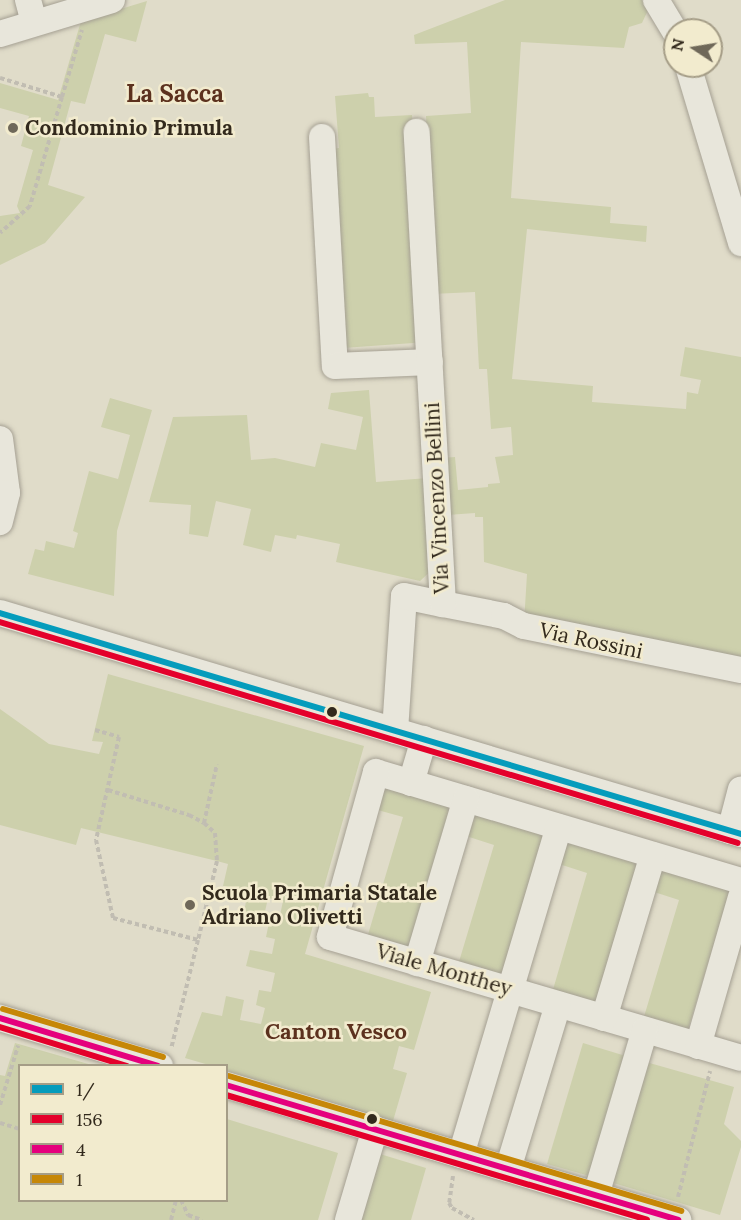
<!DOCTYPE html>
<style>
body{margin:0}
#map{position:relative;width:741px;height:1220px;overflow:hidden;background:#e0dcc9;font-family:Lora,serif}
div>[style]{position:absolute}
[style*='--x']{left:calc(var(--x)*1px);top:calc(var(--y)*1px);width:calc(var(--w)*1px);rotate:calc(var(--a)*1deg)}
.green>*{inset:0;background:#cdd0ac}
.path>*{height:4px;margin-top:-2px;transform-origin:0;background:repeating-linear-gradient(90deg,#c1bdb2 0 4.5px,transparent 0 7.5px)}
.roads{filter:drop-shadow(0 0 2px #a5a093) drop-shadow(0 0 2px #a5a093)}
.minor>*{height:26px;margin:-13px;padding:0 13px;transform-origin:13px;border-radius:13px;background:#e8e6db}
.bus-1>*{height:6px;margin:-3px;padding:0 3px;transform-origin:3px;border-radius:3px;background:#059cbc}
.bus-2>*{height:6px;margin:-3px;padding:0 3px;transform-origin:3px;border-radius:3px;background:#e4002b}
.bus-3>*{height:6px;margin:-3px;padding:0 3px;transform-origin:3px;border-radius:3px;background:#e5007d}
.bus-4>*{height:6px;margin:-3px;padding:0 3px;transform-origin:3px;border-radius:3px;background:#c68707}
.dots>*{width:16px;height:16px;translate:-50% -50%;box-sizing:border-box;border:3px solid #f2ebce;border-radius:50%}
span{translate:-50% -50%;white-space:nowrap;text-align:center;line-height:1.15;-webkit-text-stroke:5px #f2ebce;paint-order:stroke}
.poi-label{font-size:21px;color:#32291c;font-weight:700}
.left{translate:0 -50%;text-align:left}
.street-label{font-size:21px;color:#32291c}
.neighbourhood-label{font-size:22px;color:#5c311e;font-weight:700}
.quarter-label{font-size:24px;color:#5c311e;font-weight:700}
.legend{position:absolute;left:18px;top:1064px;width:210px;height:138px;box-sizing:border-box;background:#f2ebce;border:2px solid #a59d87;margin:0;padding:8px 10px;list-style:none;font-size:18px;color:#32291c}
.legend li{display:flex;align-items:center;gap:12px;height:30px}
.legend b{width:30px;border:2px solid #a59d87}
.north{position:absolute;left:663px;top:18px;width:60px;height:60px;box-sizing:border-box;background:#f2ebce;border:2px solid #a59d87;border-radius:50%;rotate:282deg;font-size:16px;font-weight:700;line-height:24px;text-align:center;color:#32291c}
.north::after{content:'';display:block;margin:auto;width:21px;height:27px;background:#6f6859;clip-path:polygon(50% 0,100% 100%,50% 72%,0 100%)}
</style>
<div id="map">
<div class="green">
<div style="clip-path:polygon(505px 0,643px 0,649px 8px,642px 23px,629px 27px,624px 48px,521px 42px,511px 198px,611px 207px,610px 223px,647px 226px,646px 242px,527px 229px,512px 379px,593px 386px,592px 402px,686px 409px,687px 392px,698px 394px,701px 380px,680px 376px,685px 347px,741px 357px,741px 663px,524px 623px,527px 574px,484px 562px,483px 517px,475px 517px,475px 513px,447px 515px,442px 458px,455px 457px,458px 490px,488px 487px,488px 484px,500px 483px,495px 457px,513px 455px,511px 427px,491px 429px,487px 369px,479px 369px,475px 292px,432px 294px,426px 116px,471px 113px,467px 42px,415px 44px,414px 35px)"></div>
<div style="clip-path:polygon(147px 1px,136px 42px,105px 34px,85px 104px,71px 101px,48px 185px,85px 197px,45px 243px,0 265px,0 216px,20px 213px,17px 206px,33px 150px,21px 146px,29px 116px,0 108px,0 83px,58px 100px,81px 21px)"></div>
<div style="clip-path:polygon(368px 93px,369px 97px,374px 97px,375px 117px,412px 115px,427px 342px,343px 348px,330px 149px,339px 148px,335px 96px)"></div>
<div style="clip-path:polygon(369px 390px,376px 482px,428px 478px,435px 567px,420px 581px,336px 562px,340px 544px,297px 535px,296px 539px,275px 535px,271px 552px,243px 545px,251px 509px,216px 501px,208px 537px,189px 534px,191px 505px,149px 502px,173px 417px,247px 415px,251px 460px,275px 458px,315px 467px,321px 443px,356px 450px,363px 417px,328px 409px,331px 393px)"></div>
<div style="clip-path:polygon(110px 398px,152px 410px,117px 531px,114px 596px,28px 574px,35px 549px,44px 551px,46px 541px,74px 548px,78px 533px,73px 531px,89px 471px,118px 479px,130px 435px,101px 427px)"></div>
<div style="clip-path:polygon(108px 674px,364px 746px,305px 954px,431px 992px,414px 1050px,399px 1046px,393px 1069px,407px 1073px,393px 1121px,227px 1071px,226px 1066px,209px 1065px,185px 1058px,202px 1012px,222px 1016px,226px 996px,244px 1000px,240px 1020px,261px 1024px,265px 1008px,256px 1005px,259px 990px,271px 992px,275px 973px,246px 966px,250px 950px,272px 954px,275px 939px,266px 937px,270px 918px,279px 920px,283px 901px,268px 898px,264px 916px,244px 912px,248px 891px,223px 886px,228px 864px,217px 861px,81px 828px,76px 845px,0 825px,0 709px,49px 744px,99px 754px,103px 742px,92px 741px)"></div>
<div style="clip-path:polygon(381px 785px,454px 807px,411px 951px,367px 938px,403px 817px,374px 809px)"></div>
<div style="clip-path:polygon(472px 813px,545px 835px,502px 978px,458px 965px,494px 845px,466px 836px)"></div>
<div style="clip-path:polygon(566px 841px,638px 862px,596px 1005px,552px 993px,587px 873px,559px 864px)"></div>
<div style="clip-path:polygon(658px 868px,730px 890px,687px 1033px,643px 1020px,679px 900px,651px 891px)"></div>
<div style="clip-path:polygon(15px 1043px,92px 1065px,20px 1066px,20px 1200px,226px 1200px,227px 1119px,338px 1153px,318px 1220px,0 1220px,0 1075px,5px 1076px)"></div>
<div style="clip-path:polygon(583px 1043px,629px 1057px,593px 1177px,547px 1164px)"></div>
<div style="clip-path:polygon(646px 1062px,734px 1087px,724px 1124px,741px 1141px,741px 1147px,720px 1215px,610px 1182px)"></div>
<div style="clip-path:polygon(380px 1154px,426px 1168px,411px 1220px,360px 1220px)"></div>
</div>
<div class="path">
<div style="--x:0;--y:78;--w:65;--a:17"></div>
<div style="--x:62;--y:97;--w:114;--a:106.4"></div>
<div style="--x:30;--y:206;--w:40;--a:138"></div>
<div style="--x:62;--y:97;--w:70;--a:-73.4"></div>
<div style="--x:95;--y:730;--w:25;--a:16"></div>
<div style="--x:119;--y:737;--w:106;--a:102.6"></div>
<div style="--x:96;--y:840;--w:80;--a:77.7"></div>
<div style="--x:113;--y:918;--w:88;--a:14.5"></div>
<div style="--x:198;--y:940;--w:112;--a:103.9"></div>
<div style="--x:108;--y:790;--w:85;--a:17.2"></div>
<div style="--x:189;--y:815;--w:17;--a:28"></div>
<div style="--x:204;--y:823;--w:15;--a:42"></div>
<div style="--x:215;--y:833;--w:28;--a:86"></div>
<div style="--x:217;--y:861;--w:81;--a:103.5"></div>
<div style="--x:204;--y:823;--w:60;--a:-77.6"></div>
<div style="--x:0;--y:1105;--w:62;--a:-73"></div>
<div style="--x:0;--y:1123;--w:21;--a:17"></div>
<div style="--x:453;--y:1176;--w:27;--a:98"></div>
<div style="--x:449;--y:1203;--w:6;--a:59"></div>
<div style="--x:452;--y:1208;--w:25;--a:29"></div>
<div style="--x:678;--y:1197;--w:130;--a:-75.7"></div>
<div style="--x:181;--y:1200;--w:17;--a:65"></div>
<div style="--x:188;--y:1215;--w:15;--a:20"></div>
<div style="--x:171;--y:1220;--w:21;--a:-76"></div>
</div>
<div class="roads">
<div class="minor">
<div style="--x:28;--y:0;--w:23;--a:75"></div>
<div style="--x:656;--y:0;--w:37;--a:59"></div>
<div style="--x:0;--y:34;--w:117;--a:-16.9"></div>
<div style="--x:688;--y:66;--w:185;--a:73.3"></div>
<div style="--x:322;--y:137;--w:229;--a:86.8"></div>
<div style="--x:335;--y:366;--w:95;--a:-2.4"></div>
<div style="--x:0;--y:439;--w:54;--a:82.6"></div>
<div style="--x:7;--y:493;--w:30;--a:104"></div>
<div style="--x:443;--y:604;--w:62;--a:11.1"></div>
<div style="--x:504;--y:616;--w:22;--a:27"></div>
<div style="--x:524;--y:626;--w:221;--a:11.5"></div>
<div style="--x:0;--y:613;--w:773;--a:16.61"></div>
<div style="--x:395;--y:731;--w:135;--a:-86.2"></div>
<div style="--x:404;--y:596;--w:40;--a:12"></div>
<div style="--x:443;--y:604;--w:473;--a:-93.2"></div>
<div style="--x:411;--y:783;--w:46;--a:-73.5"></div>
<div style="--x:730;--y:831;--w:43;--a:-75.3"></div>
<div style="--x:741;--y:881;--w:381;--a:-163.4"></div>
<div style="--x:376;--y:772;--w:171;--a:105.6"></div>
<div style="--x:330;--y:937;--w:428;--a:16.4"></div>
<div style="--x:417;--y:963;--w:171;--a:-73.4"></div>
<div style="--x:0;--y:1018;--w:167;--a:16.7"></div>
<div style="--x:604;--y:1018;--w:170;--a:-73.3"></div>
<div style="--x:698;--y:1046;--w:155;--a:-73.9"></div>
<div style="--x:226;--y:1085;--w:472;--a:16.6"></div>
<div style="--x:461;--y:1155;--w:342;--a:-73.4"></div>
<div style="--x:508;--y:1169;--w:172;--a:-73.1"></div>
<div style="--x:596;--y:1195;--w:172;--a:-73.5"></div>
<div style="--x:348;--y:1220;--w:95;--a:-73.5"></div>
</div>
</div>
<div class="bus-1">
<div style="--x:0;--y:613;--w:773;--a:16.61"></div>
</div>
<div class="bus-2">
<div style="--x:0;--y:622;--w:770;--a:16.67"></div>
<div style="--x:0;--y:1027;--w:133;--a:17.1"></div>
<div style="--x:226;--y:1095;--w:439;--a:16.5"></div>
</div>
<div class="bus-3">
<div style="--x:0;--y:1018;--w:165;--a:16.9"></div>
<div style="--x:226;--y:1085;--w:472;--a:16.6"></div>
</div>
<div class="bus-4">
<div style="--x:3;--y:1009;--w:167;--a:16.7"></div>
<div style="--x:229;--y:1076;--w:472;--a:16.6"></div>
</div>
<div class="dots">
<div style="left:13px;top:128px;background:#6f6859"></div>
<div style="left:332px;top:712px;background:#32291c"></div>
<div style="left:190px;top:905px;background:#6f6859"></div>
<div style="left:372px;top:1119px;background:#32291c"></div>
</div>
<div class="poi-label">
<span class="left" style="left:25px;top:128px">Condominio Primula</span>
<span class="left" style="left:202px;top:905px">Scuola Primaria Statale<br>Adriano Olivetti</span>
</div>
<div class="street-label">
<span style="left:437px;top:498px;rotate:-93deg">Via Vincenzo Bellini</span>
<span style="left:591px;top:641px;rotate:12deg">Via Rossini</span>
<span style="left:444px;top:970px;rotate:16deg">Viale Monthey</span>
</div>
<div class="neighbourhood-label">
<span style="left:336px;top:1032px">Canton Vesco</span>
</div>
<div class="quarter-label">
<span style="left:175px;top:94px">La Sacca</span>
</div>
<ul class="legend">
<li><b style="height:8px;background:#059cbc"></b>1/</li>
<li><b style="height:8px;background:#e4002b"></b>156</li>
<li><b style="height:8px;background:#e5007d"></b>4</li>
<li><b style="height:8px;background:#c68707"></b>1</li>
</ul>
<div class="north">N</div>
</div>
